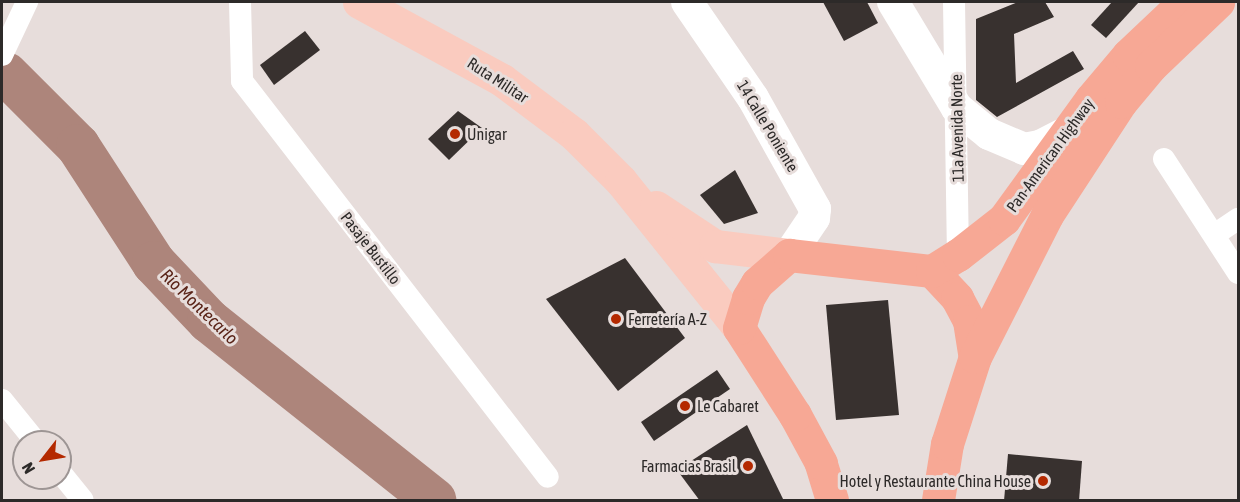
<!DOCTYPE html>
<meta charset="utf-8">
<style>
body{margin:0}
#map{position:relative;width:1240px;height:502px;overflow:hidden;background:#e7dddb;font-family:"Asap Condensed",sans-serif}
div>[style]{position:absolute}
[style*='--x']{left:calc(var(--x)*1px);top:calc(var(--y)*1px);width:calc(var(--w)*1px);rotate:calc(var(--a)*1deg)}
.river>*{height:44px;margin:-22px;padding:0 22px;transform-origin:22px;border-radius:22px;background:#ad857b}
.building>*{inset:0;background:#38312f}
.street>*{height:22px;margin:-11px;padding:0 11px;transform-origin:11px;border-radius:11px;background:#fff}
.secondary>*{height:32px;margin:-16px;padding:0 16px;transform-origin:16px;border-radius:16px;background:#fff}
.primary>*{height:33px;margin:-16.5px;padding:0 16.5px;transform-origin:16.5px;border-radius:16.5px;background:#facbbf}
.highway>*{height:33px;margin:-16.5px;padding:0 16.5px;transform-origin:16.5px;border-radius:16.5px;background:#f7a895}
.dots>*{width:16px;height:16px;translate:-50% -50%;box-sizing:border-box;border:3px solid #e7dddb;border-radius:50%}
span{translate:-50% -50%;white-space:nowrap;text-align:center;line-height:1.15;-webkit-text-stroke:6px #e7dddb;paint-order:stroke}
.street-label{font-size:16px;color:#2d2a29}
.poi-label{font-size:16px;color:#2d2a29}
.left{translate:0 -50%;text-align:left}
.right{translate:-100% -50%;text-align:right}
.water-label{font-size:18px;color:#5a2418;font-style:italic}
.frame{position:absolute;inset:0;border:3px solid #2d2a29;pointer-events:none}
.north{position:absolute;left:12px;top:430px;width:60px;height:60px;box-sizing:border-box;background:#e7dddb;border:2px solid #9d9594;border-radius:50%;rotate:239deg;font-size:16px;font-weight:700;line-height:24px;text-align:center;color:#2d2a29}
.north::after{content:'';display:block;margin:auto;width:21px;height:27px;background:#b42900;clip-path:polygon(50% 0,100% 100%,50% 72%,0 100%)}
</style>
<div id="map">
<div class="river">
<div style="--x:6;--y:74;--w:102;--a:45"></div>
<div style="--x:78;--y:146;--w:140;--a:57"></div>
<div style="--x:154;--y:263;--w:80;--a:46.5"></div>
<div style="--x:209;--y:321;--w:288;--a:38.5"></div>
</div>
<div class="building">
<div style="clip-path:polygon(823px 2px,867px 2px,878px 23px,844px 41px)"></div>
<div style="clip-path:polygon(1018px 2px,1045px 2px,1054px 17px,1014px 34px,1016px 83px,1073px 51px,1084px 69px,997px 117px,976px 100px,976px 19px)"></div>
<div style="clip-path:polygon(1112px 2px,1139px 2px,1106px 38px,1091px 25px)"></div>
<div style="clip-path:polygon(305px 31px,320px 50px,274px 85px,260px 65px)"></div>
<div style="clip-path:polygon(458px 111px,482px 128px,449px 160px,428px 139px)"></div>
<div style="clip-path:polygon(735px 170px,758px 213px,724px 224px,700px 195px)"></div>
<div style="clip-path:polygon(625px 258px,685px 338px,618px 391px,546px 299px)"></div>
<div style="clip-path:polygon(888px 300px,899px 415px,836px 420px,826px 305px)"></div>
<div style="clip-path:polygon(717px 370px,730px 389px,654px 441px,641px 422px)"></div>
<div style="clip-path:polygon(747px 425px,784px 501px,700px 501px,677px 470px)"></div>
<div style="clip-path:polygon(1008px 454px,1082px 461px,1079px 501px,1004px 501px)"></div>
</div>
<div class="street">
<div style="--x:240;--y:2;--w:79;--a:88.5"></div>
<div style="--x:242;--y:81;--w:500;--a:52.31"></div>
<div style="--x:954;--y:2;--w:253;--a:89.1"></div>
<div style="--x:2;--y:55;--w:59;--a:-64.7"></div>
<div style="--x:1164;--y:159;--w:136;--a:57"></div>
<div style="--x:1214;--y:235;--w:29;--a:-34"></div>
<div style="--x:2;--y:400;--w:54;--a:51"></div>
<div style="--x:60;--y:472;--w:36;--a:51"></div>
</div>
<div class="secondary">
<div style="--x:687;--y:2;--w:116;--a:55.5"></div>
<div style="--x:753;--y:98;--w:127;--a:60.8"></div>
<div style="--x:815;--y:209;--w:9;--a:96"></div>
<div style="--x:814;--y:218;--w:45;--a:124"></div>
<div style="--x:893;--y:2;--w:124;--a:58.9"></div>
<div style="--x:957;--y:108;--w:41;--a:39.1"></div>
<div style="--x:989;--y:134;--w:38;--a:23"></div>
<div style="--x:1024;--y:149;--w:16;--a:-11"></div>
<div style="--x:1040;--y:146;--w:29;--a:-27"></div>
</div>
<div class="primary">
<div style="--x:359;--y:2;--w:163;--a:28.6"></div>
<div style="--x:502;--y:80;--w:90;--a:36.9"></div>
<div style="--x:574;--y:134;--w:66;--a:45"></div>
<div style="--x:621;--y:181;--w:189;--a:51.2"></div>
<div style="--x:656;--y:207;--w:71;--a:33.5"></div>
<div style="--x:715;--y:246;--w:75;--a:6.9"></div>
</div>
<div class="highway">
<div style="--x:932;--y:271;--w:37;--a:47"></div>
<div style="--x:957;--y:298;--w:26;--a:62"></div>
<div style="--x:969;--y:321;--w:36;--a:81"></div>
<div style="--x:832;--y:500;--w:39;--a:-107"></div>
<div style="--x:821;--y:463;--w:55;--a:-118.4"></div>
<div style="--x:795;--y:415;--w:103;--a:-122.8"></div>
<div style="--x:739;--y:328;--w:31;--a:-73"></div>
<div style="--x:748;--y:298;--w:17;--a:-59"></div>
<div style="--x:757;--y:283;--w:43;--a:-41.2"></div>
<div style="--x:789;--y:255;--w:144;--a:6.4"></div>
<div style="--x:932;--y:271;--w:31;--a:-32"></div>
<div style="--x:958;--y:255;--w:58;--a:-38"></div>
<div style="--x:1004;--y:219;--w:148;--a:-54.1"></div>
<div style="--x:1091;--y:99;--w:57;--a:-49.9"></div>
<div style="--x:1128;--y:55;--w:77;--a:-43.4"></div>
<div style="--x:938;--y:500;--w:57;--a:-80.9"></div>
<div style="--x:947;--y:444;--w:91;--a:-72.2"></div>
<div style="--x:975;--y:357;--w:159;--a:-63.1"></div>
<div style="--x:1047;--y:215;--w:135;--a:-56.8"></div>
<div style="--x:1121;--y:102;--w:47;--a:-50.2"></div>
<div style="--x:1151;--y:66;--w:93;--a:-43.7"></div>
</div>
<div class="dots">
<div style="left:455px;top:134px;background:#b42900"></div>
<div style="left:616px;top:319px;background:#b42900"></div>
<div style="left:685px;top:406px;background:#b42900"></div>
<div style="left:748px;top:466px;background:#b42900"></div>
<div style="left:1043px;top:481px;background:#b42900"></div>
</div>
<div class="street-label">
<span style="left:498px;top:80px;rotate:33deg">Ruta Militar</span>
<span style="left:768px;top:126px;rotate:59deg">14 Calle Poniente</span>
<span style="left:957px;top:128px;rotate:-91deg">11a Avenida Norte</span>
<span style="left:1050px;top:155px;rotate:-54deg">Pan-American Highway</span>
<span style="left:371px;top:248px;rotate:52deg">Pasaje Bustillo</span>
</div>
<div class="poi-label">
<span class="left" style="left:467px;top:134px">Unigar</span>
<span class="left" style="left:628px;top:319px">Ferretería A-Z</span>
<span class="left" style="left:697px;top:406px">Le Cabaret</span>
<span class="right" style="left:736px;top:466px">Farmacias Brasil</span>
<span class="right" style="left:1031px;top:481px">Hotel y Restaurante China House</span>
</div>
<div class="water-label">
<span style="left:199px;top:307px;rotate:44deg">Río Montecarlo</span>
</div>
<div class="frame"></div>
<div class="north">N</div>
</div>
